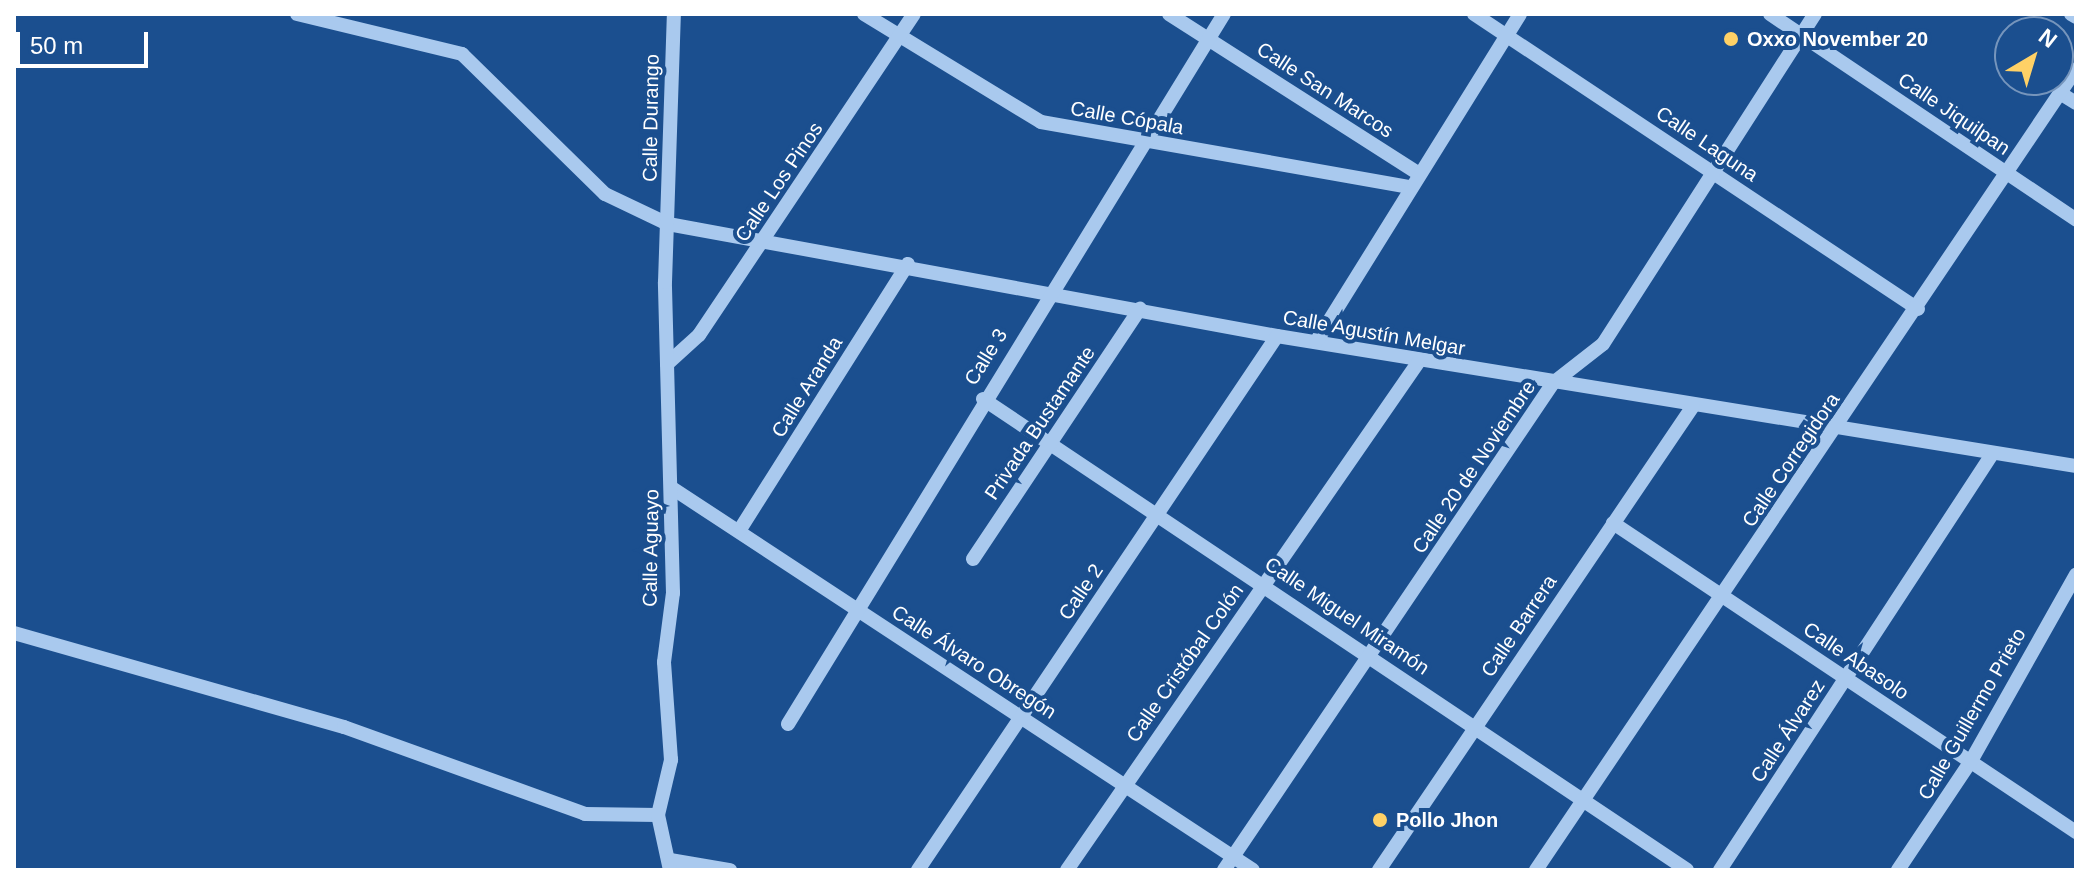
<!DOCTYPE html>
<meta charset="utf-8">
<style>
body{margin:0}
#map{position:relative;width:2090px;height:884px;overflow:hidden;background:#1b4f8f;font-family:Arial,sans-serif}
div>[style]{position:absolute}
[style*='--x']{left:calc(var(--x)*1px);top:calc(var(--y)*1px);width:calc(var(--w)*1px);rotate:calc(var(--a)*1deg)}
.minor>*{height:14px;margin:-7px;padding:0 7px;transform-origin:7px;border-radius:7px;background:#a9c9ee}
.dots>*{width:22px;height:22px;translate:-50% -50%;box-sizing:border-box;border:4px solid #1b4f8f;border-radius:50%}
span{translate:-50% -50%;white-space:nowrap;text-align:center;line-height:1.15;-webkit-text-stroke:8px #1b4f8f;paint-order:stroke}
.poi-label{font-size:20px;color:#fff;font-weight:700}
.left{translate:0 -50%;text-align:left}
.street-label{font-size:20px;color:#fff}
.frame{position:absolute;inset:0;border:16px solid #fff;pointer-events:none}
.north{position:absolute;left:1994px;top:16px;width:80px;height:80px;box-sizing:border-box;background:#1b4f8f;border:2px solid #7695bc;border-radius:50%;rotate:38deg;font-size:22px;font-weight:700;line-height:32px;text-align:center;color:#fff}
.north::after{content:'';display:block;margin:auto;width:28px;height:36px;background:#ffd166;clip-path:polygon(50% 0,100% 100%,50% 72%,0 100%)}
.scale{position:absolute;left:16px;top:32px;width:132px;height:36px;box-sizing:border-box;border:4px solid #fff;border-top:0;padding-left:10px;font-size:24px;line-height:28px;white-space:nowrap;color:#fff;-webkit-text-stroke:6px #1b4f8f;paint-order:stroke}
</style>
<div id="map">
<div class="minor">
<div style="--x:297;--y:14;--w:170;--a:13.6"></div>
<div style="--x:462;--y:54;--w:200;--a:44.4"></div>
<div style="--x:605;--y:194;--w:70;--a:25.5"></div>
<div style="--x:668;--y:224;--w:619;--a:10.42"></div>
<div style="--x:1277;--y:336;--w:810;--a:9.24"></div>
<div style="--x:864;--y:14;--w:207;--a:31.4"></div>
<div style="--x:1041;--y:122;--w:376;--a:10"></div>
<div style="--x:1169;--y:14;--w:297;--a:32.6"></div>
<div style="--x:1474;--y:14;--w:533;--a:33.6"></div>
<div style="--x:1770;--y:14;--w:369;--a:33.9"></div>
<div style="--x:2071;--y:14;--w:6;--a:31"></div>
<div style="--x:2060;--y:93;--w:19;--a:32"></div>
<div style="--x:1316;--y:342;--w:386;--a:-58.1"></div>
<div style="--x:667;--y:364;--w:43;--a:-42.2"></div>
<div style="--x:699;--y:335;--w:386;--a:-56.2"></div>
<div style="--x:983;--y:399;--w:847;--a:33.78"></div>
<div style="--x:672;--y:488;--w:695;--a:33.32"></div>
<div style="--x:1613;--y:523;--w:557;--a:33.72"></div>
<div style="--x:739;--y:531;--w:316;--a:-57.7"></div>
<div style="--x:973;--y:559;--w:301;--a:-56.3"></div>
<div style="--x:14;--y:633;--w:343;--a:15.9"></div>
<div style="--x:344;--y:727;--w:256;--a:19.8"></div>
<div style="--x:585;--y:814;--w:73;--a:0.8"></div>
<div style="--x:788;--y:724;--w:833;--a:-58.45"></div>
<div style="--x:670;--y:860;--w:61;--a:9.5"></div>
<div style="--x:670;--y:870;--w:56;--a:-102.3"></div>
<div style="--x:658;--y:815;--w:57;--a:-76.7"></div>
<div style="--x:671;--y:760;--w:98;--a:-94.1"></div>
<div style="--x:664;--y:662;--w:70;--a:-82.6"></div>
<div style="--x:673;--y:593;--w:311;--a:-91.5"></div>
<div style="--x:665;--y:282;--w:268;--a:-88.1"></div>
<div style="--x:918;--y:870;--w:643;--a:-56.09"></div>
<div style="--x:1067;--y:870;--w:619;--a:-55.33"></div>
<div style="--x:1224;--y:870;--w:588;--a:-55.96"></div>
<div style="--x:1553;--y:383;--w:63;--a:-38"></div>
<div style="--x:1603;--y:344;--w:392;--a:-57.3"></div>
<div style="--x:1379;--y:870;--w:560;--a:-55.91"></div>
<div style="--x:1536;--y:870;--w:966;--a:-56.01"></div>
<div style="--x:1720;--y:870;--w:498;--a:-56.8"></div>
<div style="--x:1898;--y:870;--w:131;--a:-56.2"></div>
<div style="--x:1971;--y:761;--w:214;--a:-60.6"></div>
</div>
<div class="dots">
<div style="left:1731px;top:39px;background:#ffd166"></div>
<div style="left:1380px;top:820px;background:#ffd166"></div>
</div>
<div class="poi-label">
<span class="left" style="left:1747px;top:39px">Oxxo November 20</span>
<span class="left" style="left:1396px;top:820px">Pollo Jhon</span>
</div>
<div class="street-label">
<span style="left:1325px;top:90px;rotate:33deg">Calle San Marcos</span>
<span style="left:1954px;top:114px;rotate:34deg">Calle Jiquilpan</span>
<span style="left:651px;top:118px;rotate:-89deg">Calle Durango</span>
<span style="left:1127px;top:118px;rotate:10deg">Calle Cópala</span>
<span style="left:1707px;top:144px;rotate:34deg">Calle Laguna</span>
<span style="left:779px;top:182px;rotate:-56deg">Calle Los Pinos</span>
<span style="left:1374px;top:333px;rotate:10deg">Calle Agustín Melgar</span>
<span style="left:986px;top:357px;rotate:-58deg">Calle 3</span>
<span style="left:807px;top:387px;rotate:-58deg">Calle Aranda</span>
<span style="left:1040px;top:423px;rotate:-56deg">Privada Bustamante</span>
<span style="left:1791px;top:460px;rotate:-56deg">Calle Corregidora</span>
<span style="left:1474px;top:467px;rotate:-56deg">Calle 20 de Noviembre</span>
<span style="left:651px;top:548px;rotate:-89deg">Calle Aguayo</span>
<span style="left:1081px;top:592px;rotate:-56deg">Calle 2</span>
<span style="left:1347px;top:616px;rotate:34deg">Calle Miguel Miramón</span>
<span style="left:1519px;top:626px;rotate:-56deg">Calle Barrera</span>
<span style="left:1856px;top:661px;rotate:34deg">Calle Abasolo</span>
<span style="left:974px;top:662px;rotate:33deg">Calle Álvaro Obregón</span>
<span style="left:1185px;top:663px;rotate:-55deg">Calle Cristóbal Colón</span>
<span style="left:1972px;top:714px;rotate:-60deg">Calle Guillermo Prieto</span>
<span style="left:1788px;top:731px;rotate:-57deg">Calle Álvarez</span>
</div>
<div class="frame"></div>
<div class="north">N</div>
<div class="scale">50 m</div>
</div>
